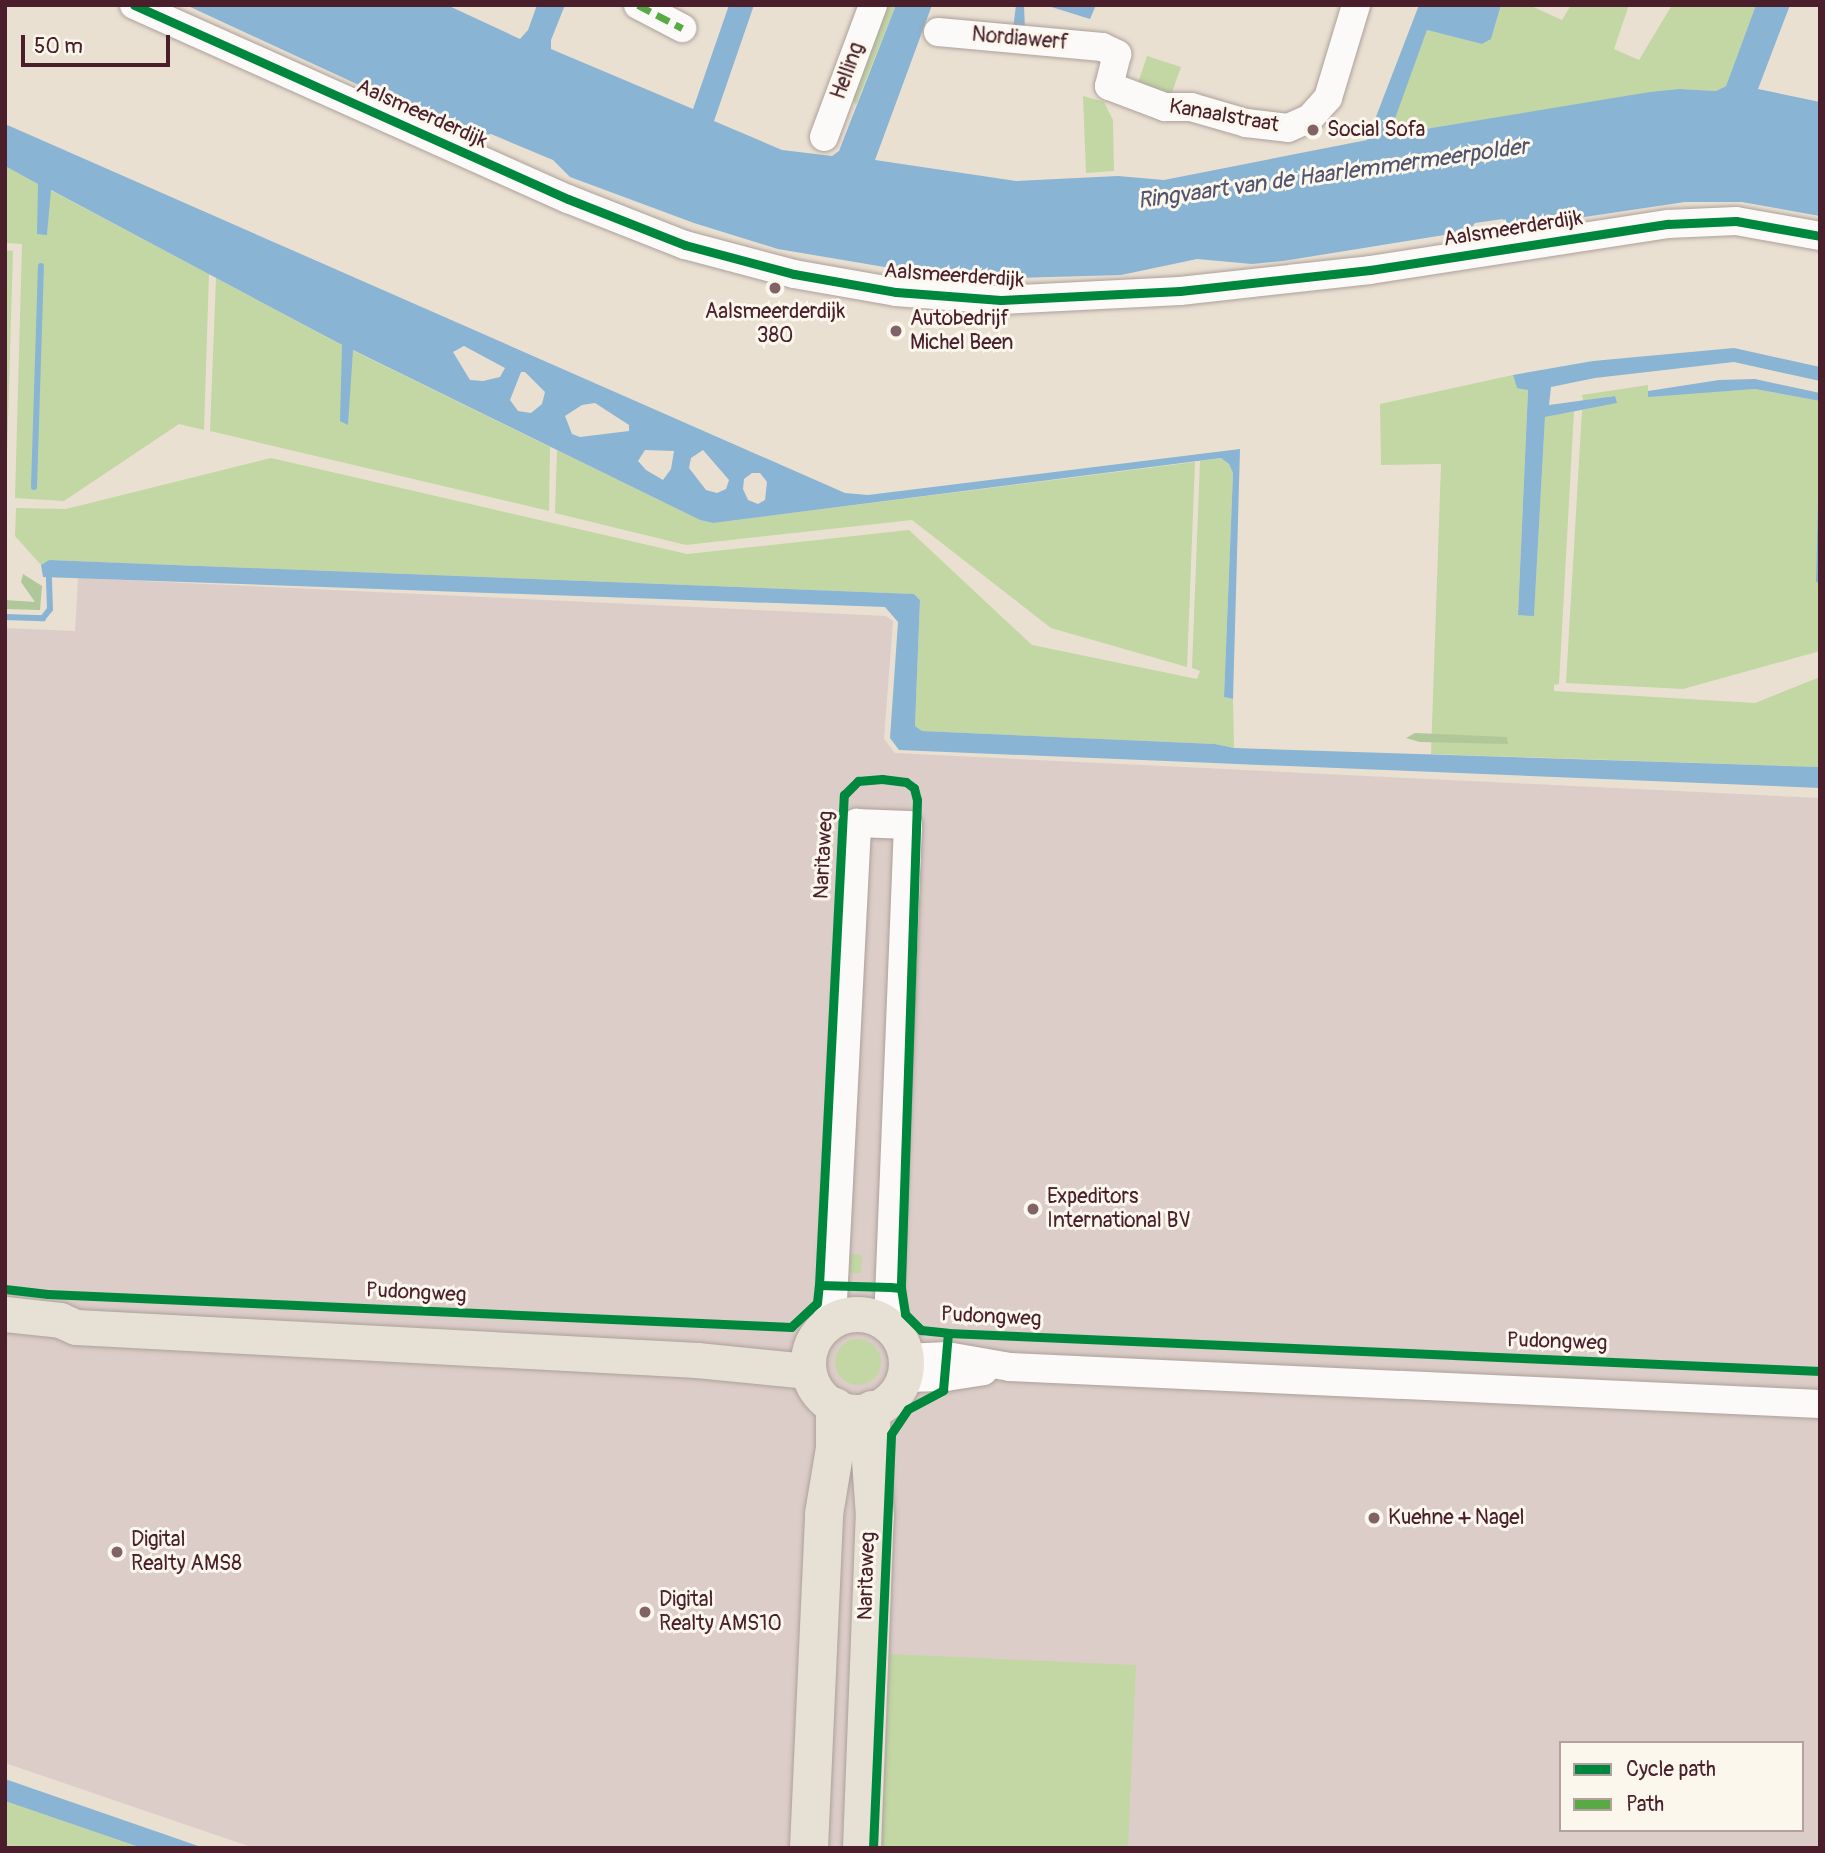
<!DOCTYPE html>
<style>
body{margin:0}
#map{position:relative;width:1825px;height:1853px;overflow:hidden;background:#eae0d2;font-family:Pangolin,sans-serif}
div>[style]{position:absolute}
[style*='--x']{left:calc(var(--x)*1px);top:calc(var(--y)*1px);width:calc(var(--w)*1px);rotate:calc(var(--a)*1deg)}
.industrial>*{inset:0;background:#ddcdc9}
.green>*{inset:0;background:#c2d7a3}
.round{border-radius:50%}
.forest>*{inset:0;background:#b0c79a}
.water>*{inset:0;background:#89b4d3}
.stream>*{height:6px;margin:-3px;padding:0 3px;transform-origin:3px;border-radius:3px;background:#89b4d3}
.roads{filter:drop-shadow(0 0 2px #aca19b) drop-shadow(0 0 2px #aca19b)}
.minor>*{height:28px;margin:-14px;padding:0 14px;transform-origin:14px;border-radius:14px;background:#fcfaf8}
.major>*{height:35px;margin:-17.5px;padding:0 17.5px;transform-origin:17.5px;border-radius:17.5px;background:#e7e1d5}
.major>.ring{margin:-17.5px;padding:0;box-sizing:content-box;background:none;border:35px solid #e7e1d5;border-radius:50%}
.highway>*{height:38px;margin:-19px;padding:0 19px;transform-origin:19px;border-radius:19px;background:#e7e1d5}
.quiet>*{height:7px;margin-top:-3.5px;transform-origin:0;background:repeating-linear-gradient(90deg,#57aa44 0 14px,transparent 0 21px)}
.cycleway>*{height:9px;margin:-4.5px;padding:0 4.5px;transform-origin:4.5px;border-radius:4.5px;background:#00873e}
.dots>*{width:19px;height:19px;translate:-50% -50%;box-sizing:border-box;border:4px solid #fbf7ec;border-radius:50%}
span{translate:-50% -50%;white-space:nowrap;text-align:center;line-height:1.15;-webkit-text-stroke:6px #fbf7ec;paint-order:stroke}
.street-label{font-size:21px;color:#4a1f2b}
.poi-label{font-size:21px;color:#4a1f2b}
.left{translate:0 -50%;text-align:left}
.water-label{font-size:23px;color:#52536e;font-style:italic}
.frame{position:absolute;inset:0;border:7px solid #4a1f2b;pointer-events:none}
.legend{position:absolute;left:1559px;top:1741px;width:245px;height:91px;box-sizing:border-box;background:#fbf7ec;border:2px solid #b4a19f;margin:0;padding:9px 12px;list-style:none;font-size:21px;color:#4a1f2b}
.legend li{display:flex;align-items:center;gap:14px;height:35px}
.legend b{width:35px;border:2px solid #b4a19f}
.scale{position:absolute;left:21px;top:35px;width:149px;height:32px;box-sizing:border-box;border:4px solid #4a1f2b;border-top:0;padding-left:9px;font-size:21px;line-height:24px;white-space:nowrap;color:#4a1f2b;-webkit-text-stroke:5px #fbf7ec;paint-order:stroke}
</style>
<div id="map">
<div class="industrial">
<div style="clip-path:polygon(evenodd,78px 578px,886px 616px,893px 621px,884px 739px,895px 753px,1820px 798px,1820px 1848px,254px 1848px,5px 1763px,5px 628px,75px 631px,78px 578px,1561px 1743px,1802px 1743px,1802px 1830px,1561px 1830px,1561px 1743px)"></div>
</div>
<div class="green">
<div style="clip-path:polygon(879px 5px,896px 5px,856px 105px,845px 86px)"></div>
<div style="clip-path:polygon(1501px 5px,1529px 5px,1562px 20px,1571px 5px,1629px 5px,1614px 49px,1639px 60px,1672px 5px,1756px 5px,1726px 86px,1716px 91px,1680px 89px,1388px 135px,1427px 30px,1482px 44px,1491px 39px)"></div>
<div style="clip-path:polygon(1147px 56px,1181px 67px,1170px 98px,1137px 86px)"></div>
<div style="clip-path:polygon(1083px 96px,1104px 102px,1113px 120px,1114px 171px,1086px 173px)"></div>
<div style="clip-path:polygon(5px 166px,38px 184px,47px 235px,50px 190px,209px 274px,204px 430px,179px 424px,64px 501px,15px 498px,22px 244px,5px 243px)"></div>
<div style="clip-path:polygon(5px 250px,13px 251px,7px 456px,5px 456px)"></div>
<div style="clip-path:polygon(216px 278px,343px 346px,348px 424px,352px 350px,550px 447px,549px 511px,210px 431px)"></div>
<div style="clip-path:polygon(1513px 375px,1517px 388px,1528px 389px,1518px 614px,1534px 615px,1545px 417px,1574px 411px,1559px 684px,1554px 685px,1554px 691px,1755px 703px,1820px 677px,1820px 767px,1431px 754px,1441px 464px,1381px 465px,1380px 404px)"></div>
<div style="clip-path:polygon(1648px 385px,1648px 396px,1755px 389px,1820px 401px,1816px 582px,1820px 583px,1820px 651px,1683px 689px,1566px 683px,1582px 410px,1616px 403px,1613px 396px,1583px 401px,1582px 395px)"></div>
<div style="clip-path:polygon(557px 450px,700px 520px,713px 523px,1195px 462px,1187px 667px,1051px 628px,912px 520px,686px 545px,555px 513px)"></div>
<div style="clip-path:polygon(271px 458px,687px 554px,909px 530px,1032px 645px,1197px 679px,1200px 671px,1192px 668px,1200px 461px,1221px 458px,1229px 464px,1233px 473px,1224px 697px,1233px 699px,1234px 748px,1215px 744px,922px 731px,915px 726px,920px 600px,914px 594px,49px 560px,41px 565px,15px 536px,16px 508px,66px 509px)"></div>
<div style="clip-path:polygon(850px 1254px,862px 1255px,861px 1273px,850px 1273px)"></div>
<div class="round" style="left:835px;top:1339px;width:46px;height:46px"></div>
<div style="clip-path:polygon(890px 1654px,1136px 1665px,1128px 1848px,881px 1848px)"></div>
<div style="clip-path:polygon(5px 1801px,142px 1848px,5px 1848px)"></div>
</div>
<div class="forest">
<div style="clip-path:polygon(23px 574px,42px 586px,40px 610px,5px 609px,5px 600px,35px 602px,21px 582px)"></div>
<div style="clip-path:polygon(1415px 733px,1507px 737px,1508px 744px,1420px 742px,1406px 738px)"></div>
</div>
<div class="water">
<div style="clip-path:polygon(186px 5px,447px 5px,520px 39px,528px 30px,537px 5px,565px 5px,551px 40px,551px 49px,693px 109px,729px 5px,754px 5px,714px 121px,782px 150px,832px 156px,839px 151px,896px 5px,932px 5px,875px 160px,1016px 181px,1118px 176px,1164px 180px,1367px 140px,1419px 5px,1501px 5px,1491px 39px,1482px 44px,1427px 30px,1389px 135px,1650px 92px,1680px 89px,1716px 91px,1726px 86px,1756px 5px,1790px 5px,1758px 89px,1820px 102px,1820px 216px,1742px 202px,1685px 202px,1510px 228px,1503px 219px,1475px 223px,1469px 231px,1283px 261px,1252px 264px,1197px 259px,1121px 275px,1015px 278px,914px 272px,778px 249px,694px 223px,570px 177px,553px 160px,491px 134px,479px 136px,374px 92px)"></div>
<div style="clip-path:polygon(1016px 5px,1024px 5px,1025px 30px,1013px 29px)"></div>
<div style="clip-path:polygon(1045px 5px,1096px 5px,1090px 19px)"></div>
<div style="clip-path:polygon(evenodd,5px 124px,845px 493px,868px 495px,1240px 449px,1233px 699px,1224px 697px,1233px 473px,1229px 464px,1221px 458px,713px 523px,700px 520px,353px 350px,348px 425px,340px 421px,342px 345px,51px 190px,47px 235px,37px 234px,38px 184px,5px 166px,5px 124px,464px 346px,505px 368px,500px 377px,483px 381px,470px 380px,453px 352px,464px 346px,5px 124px,521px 372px,525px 372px,545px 392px,542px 404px,531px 413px,518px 411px,510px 400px,521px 372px,5px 124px,595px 403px,629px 425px,629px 431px,580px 437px,572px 434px,565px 416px,582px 405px,595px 403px,5px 124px,645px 450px,674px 451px,671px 469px,663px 480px,646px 470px,638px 461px,645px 450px,5px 124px,703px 450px,729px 480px,726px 489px,717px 493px,706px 490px,689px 468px,691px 458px,703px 450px,5px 124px,752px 473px,760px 473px,767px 482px,765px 500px,758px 504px,748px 500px,743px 489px,744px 479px,752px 473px)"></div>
<div style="clip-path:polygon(1734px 348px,1820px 367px,1820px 381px,1734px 362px,1595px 378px,1551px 387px,1549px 405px,1615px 396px,1617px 403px,1545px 417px,1534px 616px,1518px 615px,1528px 390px,1517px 388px,1513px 375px,1593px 361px)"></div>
<div style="clip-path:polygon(1755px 379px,1820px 393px,1820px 401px,1755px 389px,1648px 397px,1648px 391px,1719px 380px)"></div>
<div style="clip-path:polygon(1820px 409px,1820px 583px,1816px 582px)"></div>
<div style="clip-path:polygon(49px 560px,914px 594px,920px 600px,915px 726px,922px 731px,1215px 744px,1234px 748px,1820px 767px,1820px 788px,899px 750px,890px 738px,898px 622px,885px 607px,43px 577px,41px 565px)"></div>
<div style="clip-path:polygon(5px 1779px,204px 1848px,142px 1848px,5px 1801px)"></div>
</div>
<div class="stream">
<div style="--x:34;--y:487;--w:221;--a:-88.2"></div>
<div style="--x:5;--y:617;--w:38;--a:2"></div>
<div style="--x:43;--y:618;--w:11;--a:-52"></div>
<div style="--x:50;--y:609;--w:32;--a:-92"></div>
</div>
<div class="roads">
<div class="minor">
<div style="--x:134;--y:5;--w:475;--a:24.1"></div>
<div style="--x:568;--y:199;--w:126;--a:21.5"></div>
<div style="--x:685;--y:245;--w:113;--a:14.9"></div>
<div style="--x:794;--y:274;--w:104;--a:10"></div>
<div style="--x:896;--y:292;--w:105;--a:4.4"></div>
<div style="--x:1001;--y:300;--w:179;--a:-2.9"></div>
<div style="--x:1180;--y:291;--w:191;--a:-6.3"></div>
<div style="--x:1370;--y:270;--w:302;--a:-8.8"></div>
<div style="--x:1668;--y:224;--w:68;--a:-2.5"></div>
<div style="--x:1736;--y:221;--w:85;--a:10.1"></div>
<div style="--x:638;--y:5;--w:50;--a:27.6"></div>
<div style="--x:938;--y:32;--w:165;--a:5.2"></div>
<div style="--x:1102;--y:47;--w:17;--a:25"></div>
<div style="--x:1117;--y:54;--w:33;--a:104"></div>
<div style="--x:1109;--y:86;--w:60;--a:20.6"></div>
<div style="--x:1165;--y:107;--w:26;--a:0"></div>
<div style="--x:1191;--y:107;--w:57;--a:16.2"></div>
<div style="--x:1246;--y:123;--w:42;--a:6.8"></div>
<div style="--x:1288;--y:128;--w:24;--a:-24"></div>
<div style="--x:1310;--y:118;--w:27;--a:-48"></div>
<div style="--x:1328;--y:98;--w:97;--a:-73.2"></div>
<div style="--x:824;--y:137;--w:141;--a:-69.6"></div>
<div style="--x:825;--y:1325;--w:26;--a:-72"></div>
<div style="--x:833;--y:1300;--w:478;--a:-87.1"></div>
<div style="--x:857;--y:823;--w:51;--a:2.2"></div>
<div style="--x:908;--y:825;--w:480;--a:92.3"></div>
<div style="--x:889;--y:1305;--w:26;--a:79"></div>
<div style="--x:906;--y:1358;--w:41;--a:-2.8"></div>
<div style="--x:947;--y:1356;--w:64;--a:9.9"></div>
<div style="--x:1010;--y:1367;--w:811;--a:2.62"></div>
<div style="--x:904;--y:1378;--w:42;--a:-1.4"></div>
<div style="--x:946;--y:1377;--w:38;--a:-9"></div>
</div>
<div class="major">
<div style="--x:5;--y:1314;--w:55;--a:6.2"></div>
<div style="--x:60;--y:1320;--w:17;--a:24"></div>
<div style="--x:76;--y:1327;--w:622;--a:3.04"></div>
<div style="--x:697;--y:1360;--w:112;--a:5.7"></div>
<div class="ring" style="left:808px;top:1314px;width:63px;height:63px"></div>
</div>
<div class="highway">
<div style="--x:809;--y:1848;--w:334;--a:-87.4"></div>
<div style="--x:824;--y:1514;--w:67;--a:-80.5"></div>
<div style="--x:835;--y:1448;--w:41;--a:-90"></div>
<div style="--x:862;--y:1848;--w:331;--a:-87.8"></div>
<div style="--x:875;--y:1517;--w:71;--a:-94"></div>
<div style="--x:870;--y:1446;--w:36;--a:-87"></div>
</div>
</div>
<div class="quiet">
<div style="--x:638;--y:5;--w:50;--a:27.6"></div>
</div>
<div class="cycleway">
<div style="--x:134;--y:5;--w:475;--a:24.1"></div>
<div style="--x:568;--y:199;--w:126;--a:21.5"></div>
<div style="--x:685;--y:245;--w:113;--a:14.9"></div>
<div style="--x:794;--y:274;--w:104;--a:10"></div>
<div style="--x:896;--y:292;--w:105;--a:4.4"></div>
<div style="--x:1001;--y:300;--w:179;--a:-2.9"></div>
<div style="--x:1180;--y:291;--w:191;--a:-6.3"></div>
<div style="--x:1370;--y:270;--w:302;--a:-8.8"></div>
<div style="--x:1668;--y:224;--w:68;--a:-2.5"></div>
<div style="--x:1736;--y:221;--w:85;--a:10.1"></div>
<div style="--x:819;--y:1285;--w:491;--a:-87.1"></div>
<div style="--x:844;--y:795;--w:20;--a:-45"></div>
<div style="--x:858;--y:781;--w:24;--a:-5"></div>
<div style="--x:882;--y:779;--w:24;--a:7"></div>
<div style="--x:906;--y:782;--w:10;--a:37"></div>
<div style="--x:914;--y:788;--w:12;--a:76"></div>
<div style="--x:917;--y:800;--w:488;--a:91.9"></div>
<div style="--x:5;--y:1289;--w:43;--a:6.6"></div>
<div style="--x:48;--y:1294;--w:744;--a:2.54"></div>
<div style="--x:791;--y:1327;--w:35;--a:-43"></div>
<div style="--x:817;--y:1303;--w:18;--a:-84"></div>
<div style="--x:819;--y:1285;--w:71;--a:1.6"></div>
<div style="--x:890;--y:1287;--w:11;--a:5"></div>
<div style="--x:901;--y:1288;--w:26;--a:81"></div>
<div style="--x:905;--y:1314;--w:23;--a:45"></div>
<div style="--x:921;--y:1330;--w:27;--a:6"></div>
<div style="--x:948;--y:1333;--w:873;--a:2.5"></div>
<div style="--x:873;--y:1848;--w:414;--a:-87.5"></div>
<div style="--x:891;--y:1434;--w:30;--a:-56"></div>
<div style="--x:908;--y:1409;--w:40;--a:-28"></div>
<div style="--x:943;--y:1390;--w:57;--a:-85"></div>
</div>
<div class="dots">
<div style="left:1313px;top:130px;background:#826365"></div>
<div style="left:775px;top:288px;background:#826365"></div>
<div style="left:896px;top:331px;background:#826365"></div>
<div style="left:1033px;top:1209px;background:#826365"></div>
<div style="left:1374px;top:1518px;background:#826365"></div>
<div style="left:117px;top:1552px;background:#826365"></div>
<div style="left:645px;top:1612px;background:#826365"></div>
</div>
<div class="street-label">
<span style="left:1020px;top:39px;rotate:5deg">Nordiawerf</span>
<span style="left:848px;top:71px;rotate:-70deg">Helling</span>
<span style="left:422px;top:114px;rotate:24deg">Aalsmeerderdijk</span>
<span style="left:1224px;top:116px;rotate:10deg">Kanaalstraat</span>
<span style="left:1513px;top:229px;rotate:-9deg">Aalsmeerderdijk</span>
<span style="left:954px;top:276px;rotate:4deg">Aalsmeerderdijk</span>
<span style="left:824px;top:855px;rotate:-87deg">Naritaweg</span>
<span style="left:416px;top:1293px;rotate:3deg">Pudongweg</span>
<span style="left:991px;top:1317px;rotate:3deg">Pudongweg</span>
<span style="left:1557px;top:1342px;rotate:2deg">Pudongweg</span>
<span style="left:867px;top:1576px;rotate:-88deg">Naritaweg</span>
</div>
<div class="poi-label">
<span class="left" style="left:1327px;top:130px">Social Sofa</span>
<span style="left:775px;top:324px">Aalsmeerderdijk<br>380</span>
<span class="left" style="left:910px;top:331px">Autobedrijf<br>Michel Been</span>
<span class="left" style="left:1047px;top:1209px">Expeditors<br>International BV</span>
<span class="left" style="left:1388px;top:1518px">Kuehne + Nagel</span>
<span class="left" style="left:131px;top:1552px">Digital<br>Realty AMS8</span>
<span class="left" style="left:659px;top:1612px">Digital<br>Realty AMS10</span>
</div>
<div class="water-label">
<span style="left:1333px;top:174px;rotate:-8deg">Ringvaart van de Haarlemmermeerpolder</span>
</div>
<div class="frame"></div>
<ul class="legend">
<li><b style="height:9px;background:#00873e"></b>Cycle path</li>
<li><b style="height:9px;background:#57aa44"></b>Path</li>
</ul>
<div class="scale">50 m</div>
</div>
